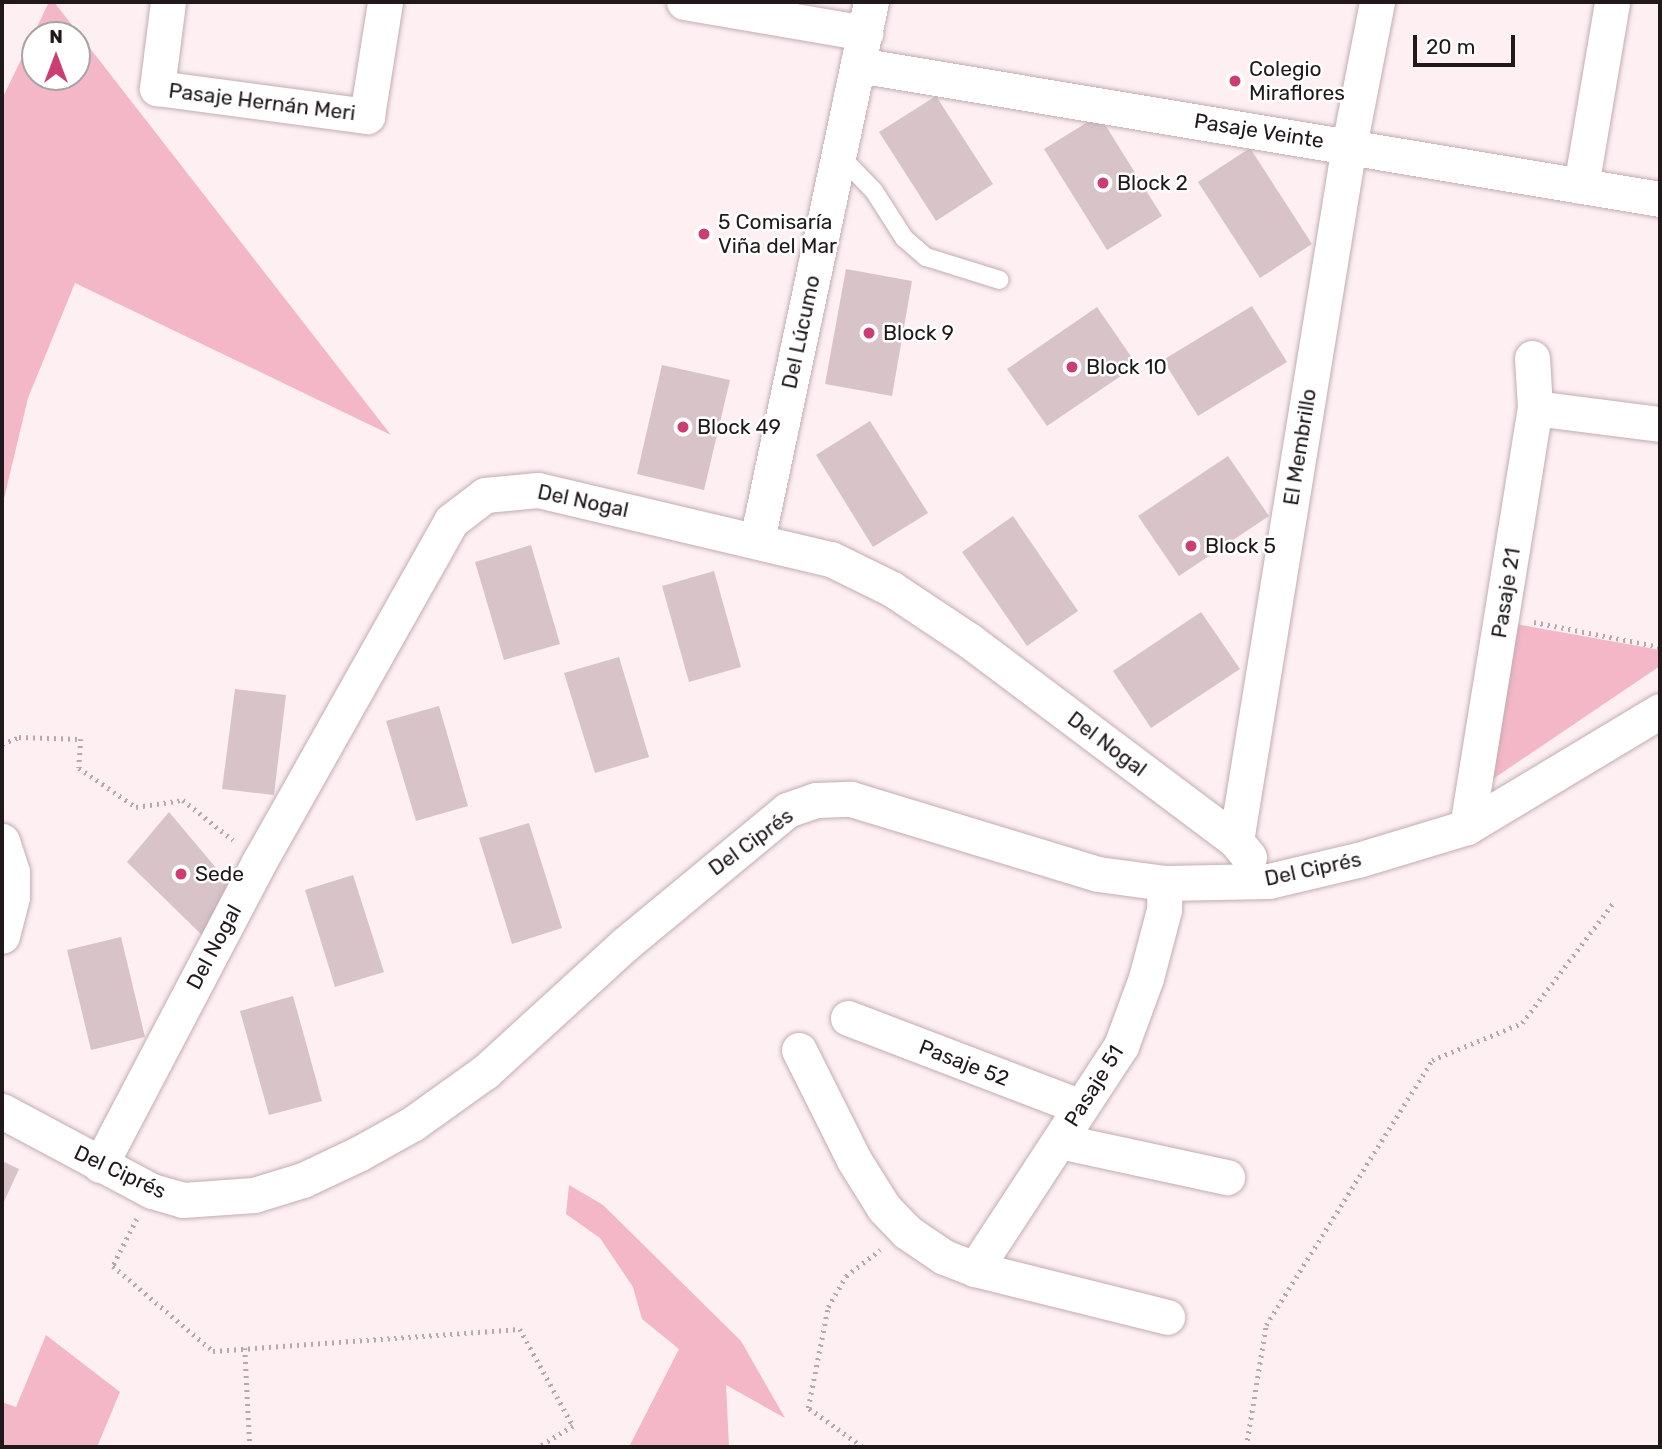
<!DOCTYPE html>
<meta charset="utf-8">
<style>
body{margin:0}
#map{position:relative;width:1662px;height:1449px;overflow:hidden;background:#fdeff2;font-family:Rubik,sans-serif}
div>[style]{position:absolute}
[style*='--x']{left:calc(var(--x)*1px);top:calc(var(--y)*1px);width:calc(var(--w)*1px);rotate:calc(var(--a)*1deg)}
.green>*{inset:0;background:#f4b7c7}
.building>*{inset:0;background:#d8c3c8}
.path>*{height:4.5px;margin-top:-2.25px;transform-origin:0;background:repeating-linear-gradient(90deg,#b5a9ac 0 2px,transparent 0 7px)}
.roads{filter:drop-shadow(0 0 2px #c1adb2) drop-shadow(0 0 2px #c1adb2)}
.lane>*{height:18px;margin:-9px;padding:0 9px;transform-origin:9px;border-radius:9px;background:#fff}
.street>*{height:35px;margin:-17.5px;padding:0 17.5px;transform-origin:17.5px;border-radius:17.5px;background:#fff}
.dots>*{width:19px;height:19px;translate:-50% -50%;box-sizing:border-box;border:4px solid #fff;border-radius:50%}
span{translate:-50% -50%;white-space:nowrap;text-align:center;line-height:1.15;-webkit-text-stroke:5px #fff;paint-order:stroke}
.poi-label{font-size:21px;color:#20181a}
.left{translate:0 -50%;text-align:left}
.street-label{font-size:21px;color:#20181a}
.frame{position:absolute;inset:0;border:4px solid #20181a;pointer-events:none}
.north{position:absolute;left:21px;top:21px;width:70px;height:70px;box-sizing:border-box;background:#fff;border:2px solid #a6a3a3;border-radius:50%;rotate:0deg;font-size:19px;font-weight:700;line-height:28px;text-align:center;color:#20181a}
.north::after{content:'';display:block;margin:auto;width:24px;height:32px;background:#ca3e73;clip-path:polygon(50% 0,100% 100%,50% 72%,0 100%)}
.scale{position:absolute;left:1413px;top:35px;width:102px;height:32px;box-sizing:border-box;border:4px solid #20181a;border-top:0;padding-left:9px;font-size:21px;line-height:24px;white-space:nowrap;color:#20181a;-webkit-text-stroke:5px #fff;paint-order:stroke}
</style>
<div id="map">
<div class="green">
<div style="clip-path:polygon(evenodd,49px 2px,54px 2px,391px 435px,75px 283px,28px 398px,2px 507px,2px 99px,49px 2px,35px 35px,77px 35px,77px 77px,35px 77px,35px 35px)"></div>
<div style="clip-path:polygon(1504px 622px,1660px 650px,1660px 666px,1481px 787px)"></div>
<div style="clip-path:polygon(569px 1185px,603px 1205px,741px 1341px,785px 1418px,726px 1385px,729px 1447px,629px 1447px,679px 1349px,642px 1319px,633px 1287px,600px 1238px,566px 1214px)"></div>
<div style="clip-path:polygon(46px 1335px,120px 1392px,97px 1447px,2px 1447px,2px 1402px,16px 1407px)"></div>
</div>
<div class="building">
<div style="clip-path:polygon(936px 96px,993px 184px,936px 221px,879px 132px)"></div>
<div style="clip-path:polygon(1099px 115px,1162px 216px,1107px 250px,1044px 149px)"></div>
<div style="clip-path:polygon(1250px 148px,1312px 244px,1260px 278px,1198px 182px)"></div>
<div style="clip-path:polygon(846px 269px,912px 281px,892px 396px,825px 384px)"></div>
<div style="clip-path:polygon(1252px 306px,1287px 362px,1198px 416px,1163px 360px)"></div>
<div style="clip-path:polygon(1097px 307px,1137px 365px,1047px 426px,1007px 369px)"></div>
<div style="clip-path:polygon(662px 365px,730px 380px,704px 490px,637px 474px)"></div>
<div style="clip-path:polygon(870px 421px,928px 513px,873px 547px,816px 455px)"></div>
<div style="clip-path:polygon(1228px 456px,1269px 516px,1179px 576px,1138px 516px)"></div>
<div style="clip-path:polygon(1013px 516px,1078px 611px,1027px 646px,962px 552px)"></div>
<div style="clip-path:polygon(531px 545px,560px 644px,504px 660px,475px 562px)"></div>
<div style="clip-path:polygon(714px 571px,741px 667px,689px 682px,662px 586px)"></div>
<div style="clip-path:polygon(1201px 612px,1240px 669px,1151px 728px,1113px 671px)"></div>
<div style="clip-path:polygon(619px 657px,649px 757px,595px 773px,564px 673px)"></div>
<div style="clip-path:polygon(235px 689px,286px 695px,274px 795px,222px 789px)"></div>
<div style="clip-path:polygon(439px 706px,468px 806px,416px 821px,386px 721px)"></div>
<div style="clip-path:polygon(169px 812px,232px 887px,204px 937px,127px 862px)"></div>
<div style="clip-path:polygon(529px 823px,562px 928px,512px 944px,479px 838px)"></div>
<div style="clip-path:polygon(353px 875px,384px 972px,335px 987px,305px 890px)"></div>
<div style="clip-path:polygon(121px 937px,145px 1037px,91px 1050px,67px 950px)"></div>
<div style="clip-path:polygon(293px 996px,322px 1101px,269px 1115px,240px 1011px)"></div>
<div style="clip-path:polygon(2px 1161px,19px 1169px,2px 1206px)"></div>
</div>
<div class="path">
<div style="--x:1534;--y:622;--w:128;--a:11.2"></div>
<div style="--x:2;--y:744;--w:18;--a:-22"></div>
<div style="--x:19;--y:737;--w:62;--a:1.8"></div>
<div style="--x:81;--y:739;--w:29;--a:94"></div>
<div style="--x:79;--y:768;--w:69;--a:34.4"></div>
<div style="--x:136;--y:807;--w:48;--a:-8.5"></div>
<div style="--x:183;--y:800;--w:64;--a:38.7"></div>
<div style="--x:137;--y:1219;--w:53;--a:117.1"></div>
<div style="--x:113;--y:1266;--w:131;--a:40.4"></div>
<div style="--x:213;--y:1351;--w:308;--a:-4.1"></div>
<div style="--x:520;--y:1329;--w:111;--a:61.3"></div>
<div style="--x:573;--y:1426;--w:40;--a:148"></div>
<div style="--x:245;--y:1348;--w:99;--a:87.1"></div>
<div style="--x:862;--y:1447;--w:67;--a:-144.2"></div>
<div style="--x:808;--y:1408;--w:103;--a:-78.8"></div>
<div style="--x:828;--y:1307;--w:36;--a:-60"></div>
<div style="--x:846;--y:1276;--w:43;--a:-37.4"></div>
<div style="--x:1246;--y:1447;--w:124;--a:-80.7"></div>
<div style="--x:1266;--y:1325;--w:313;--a:-57.9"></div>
<div style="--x:1432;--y:1060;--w:97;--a:-22.3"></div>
<div style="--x:1522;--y:1023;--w:152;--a:-52.8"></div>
</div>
<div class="roads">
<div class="lane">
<div style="--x:839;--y:155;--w:50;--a:45.8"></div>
<div style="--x:874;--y:191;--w:56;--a:57.4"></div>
<div style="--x:904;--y:238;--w:29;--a:41"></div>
<div style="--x:926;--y:257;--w:77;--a:17.3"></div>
</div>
<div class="street">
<div style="--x:168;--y:2;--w:87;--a:97.3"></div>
<div style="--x:157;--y:88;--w:212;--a:7.6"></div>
<div style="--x:367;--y:116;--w:115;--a:-81"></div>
<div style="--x:684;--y:2;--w:184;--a:9.7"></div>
<div style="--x:858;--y:65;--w:813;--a:9.49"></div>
<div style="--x:1581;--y:186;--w:187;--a:-80.4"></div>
<div style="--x:1535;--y:408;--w:126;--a:7.3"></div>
<div style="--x:757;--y:540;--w:550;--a:-78.04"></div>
<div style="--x:1467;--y:827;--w:424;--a:-80.8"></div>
<div style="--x:1535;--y:408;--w:50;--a:-93.4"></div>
<div style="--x:2;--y:841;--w:33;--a:72"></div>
<div style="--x:12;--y:872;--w:25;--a:90"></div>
<div style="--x:12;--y:897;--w:40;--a:104.4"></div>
<div style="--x:1249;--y:857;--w:21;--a:-129"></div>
<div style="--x:1236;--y:841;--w:704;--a:-80.77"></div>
<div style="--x:1349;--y:146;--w:147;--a:-79"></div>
<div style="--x:848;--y:1018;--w:249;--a:20.9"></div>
<div style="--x:799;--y:1050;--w:123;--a:63.4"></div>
<div style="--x:854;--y:1160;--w:57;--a:58"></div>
<div style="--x:884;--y:1208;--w:33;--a:46"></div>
<div style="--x:907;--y:1232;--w:45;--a:34"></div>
<div style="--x:944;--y:1257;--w:33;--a:21"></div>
<div style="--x:975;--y:1269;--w:198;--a:14"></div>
<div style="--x:2;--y:1111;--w:170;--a:28.1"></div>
<div style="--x:152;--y:1191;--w:32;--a:16"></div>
<div style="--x:183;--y:1200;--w:71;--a:-4"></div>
<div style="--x:254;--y:1195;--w:51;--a:-17"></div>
<div style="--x:303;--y:1180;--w:63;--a:-25.3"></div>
<div style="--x:360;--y:1153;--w:60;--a:-29.1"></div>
<div style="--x:412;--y:1124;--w:90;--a:-35.5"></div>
<div style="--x:485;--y:1072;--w:188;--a:-42.4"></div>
<div style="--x:624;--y:945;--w:212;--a:-39.6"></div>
<div style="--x:787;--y:810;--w:31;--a:-19"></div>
<div style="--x:816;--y:800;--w:35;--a:-2"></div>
<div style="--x:851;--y:799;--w:258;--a:16.9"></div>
<div style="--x:1098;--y:874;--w:68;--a:7.7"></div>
<div style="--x:1165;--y:883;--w:104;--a:-1.1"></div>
<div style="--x:1269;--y:881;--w:91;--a:-13.3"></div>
<div style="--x:1358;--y:860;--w:114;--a:-16.8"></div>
<div style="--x:1467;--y:827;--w:225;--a:-31"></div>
<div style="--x:1060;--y:1141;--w:171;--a:12.2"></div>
<div style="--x:100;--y:1165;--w:342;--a:-62.3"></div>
<div style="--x:259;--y:862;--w:391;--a:-60.6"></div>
<div style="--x:451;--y:521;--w:43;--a:-37.4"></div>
<div style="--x:485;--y:495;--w:53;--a:-5.4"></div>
<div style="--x:538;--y:490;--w:301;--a:13.3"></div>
<div style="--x:831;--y:559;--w:68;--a:26.2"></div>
<div style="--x:892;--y:589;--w:94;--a:33.7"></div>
<div style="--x:970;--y:641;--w:333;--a:36.9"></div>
<div style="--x:975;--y:1269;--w:267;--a:-56.8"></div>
<div style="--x:1121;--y:1046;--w:72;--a:-69.8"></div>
<div style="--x:1146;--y:978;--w:70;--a:-75.2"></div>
<div style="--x:1164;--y:910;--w:27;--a:-88"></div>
</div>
</div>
<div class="dots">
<div style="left:1235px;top:81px;background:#ca3e73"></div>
<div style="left:1103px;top:183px;background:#ca3e73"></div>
<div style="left:704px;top:234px;background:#ca3e73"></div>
<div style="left:869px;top:333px;background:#ca3e73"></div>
<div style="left:1072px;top:367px;background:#ca3e73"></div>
<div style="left:683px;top:427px;background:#ca3e73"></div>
<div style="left:1191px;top:546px;background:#ca3e73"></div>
<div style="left:181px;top:874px;background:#ca3e73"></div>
</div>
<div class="poi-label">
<span class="left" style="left:1249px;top:81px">Colegio<br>Miraflores</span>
<span class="left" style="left:1117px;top:183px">Block 2</span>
<span class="left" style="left:718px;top:234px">5 Comisaría<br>Viña del Mar</span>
<span class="left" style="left:883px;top:333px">Block 9</span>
<span class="left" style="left:1086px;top:367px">Block 10</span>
<span class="left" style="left:697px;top:427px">Block 49</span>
<span class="left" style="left:1205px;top:546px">Block 5</span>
<span class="left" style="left:195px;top:874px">Sede</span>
</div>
<div class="street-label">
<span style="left:262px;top:102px;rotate:7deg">Pasaje Hernán Meri</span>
<span style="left:1259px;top:131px;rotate:9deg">Pasaje Veinte</span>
<span style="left:801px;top:332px;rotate:-78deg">Del Lúcumo</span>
<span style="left:1300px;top:447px;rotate:-81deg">El Membrillo</span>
<span style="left:583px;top:501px;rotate:12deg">Del Nogal</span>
<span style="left:1506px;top:593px;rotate:-81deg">Pasaje 21</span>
<span style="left:1107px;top:744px;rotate:37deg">Del Nogal</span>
<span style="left:751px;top:842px;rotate:-36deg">Del Ciprés</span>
<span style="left:1313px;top:869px;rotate:-12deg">Del Ciprés</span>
<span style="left:214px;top:947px;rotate:-62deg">Del Nogal</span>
<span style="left:964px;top:1063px;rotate:21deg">Pasaje 52</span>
<span style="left:1094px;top:1086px;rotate:-58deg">Pasaje 51</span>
<span style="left:120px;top:1172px;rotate:25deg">Del Ciprés</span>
</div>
<div class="frame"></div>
<div class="north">N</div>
<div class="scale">20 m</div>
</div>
